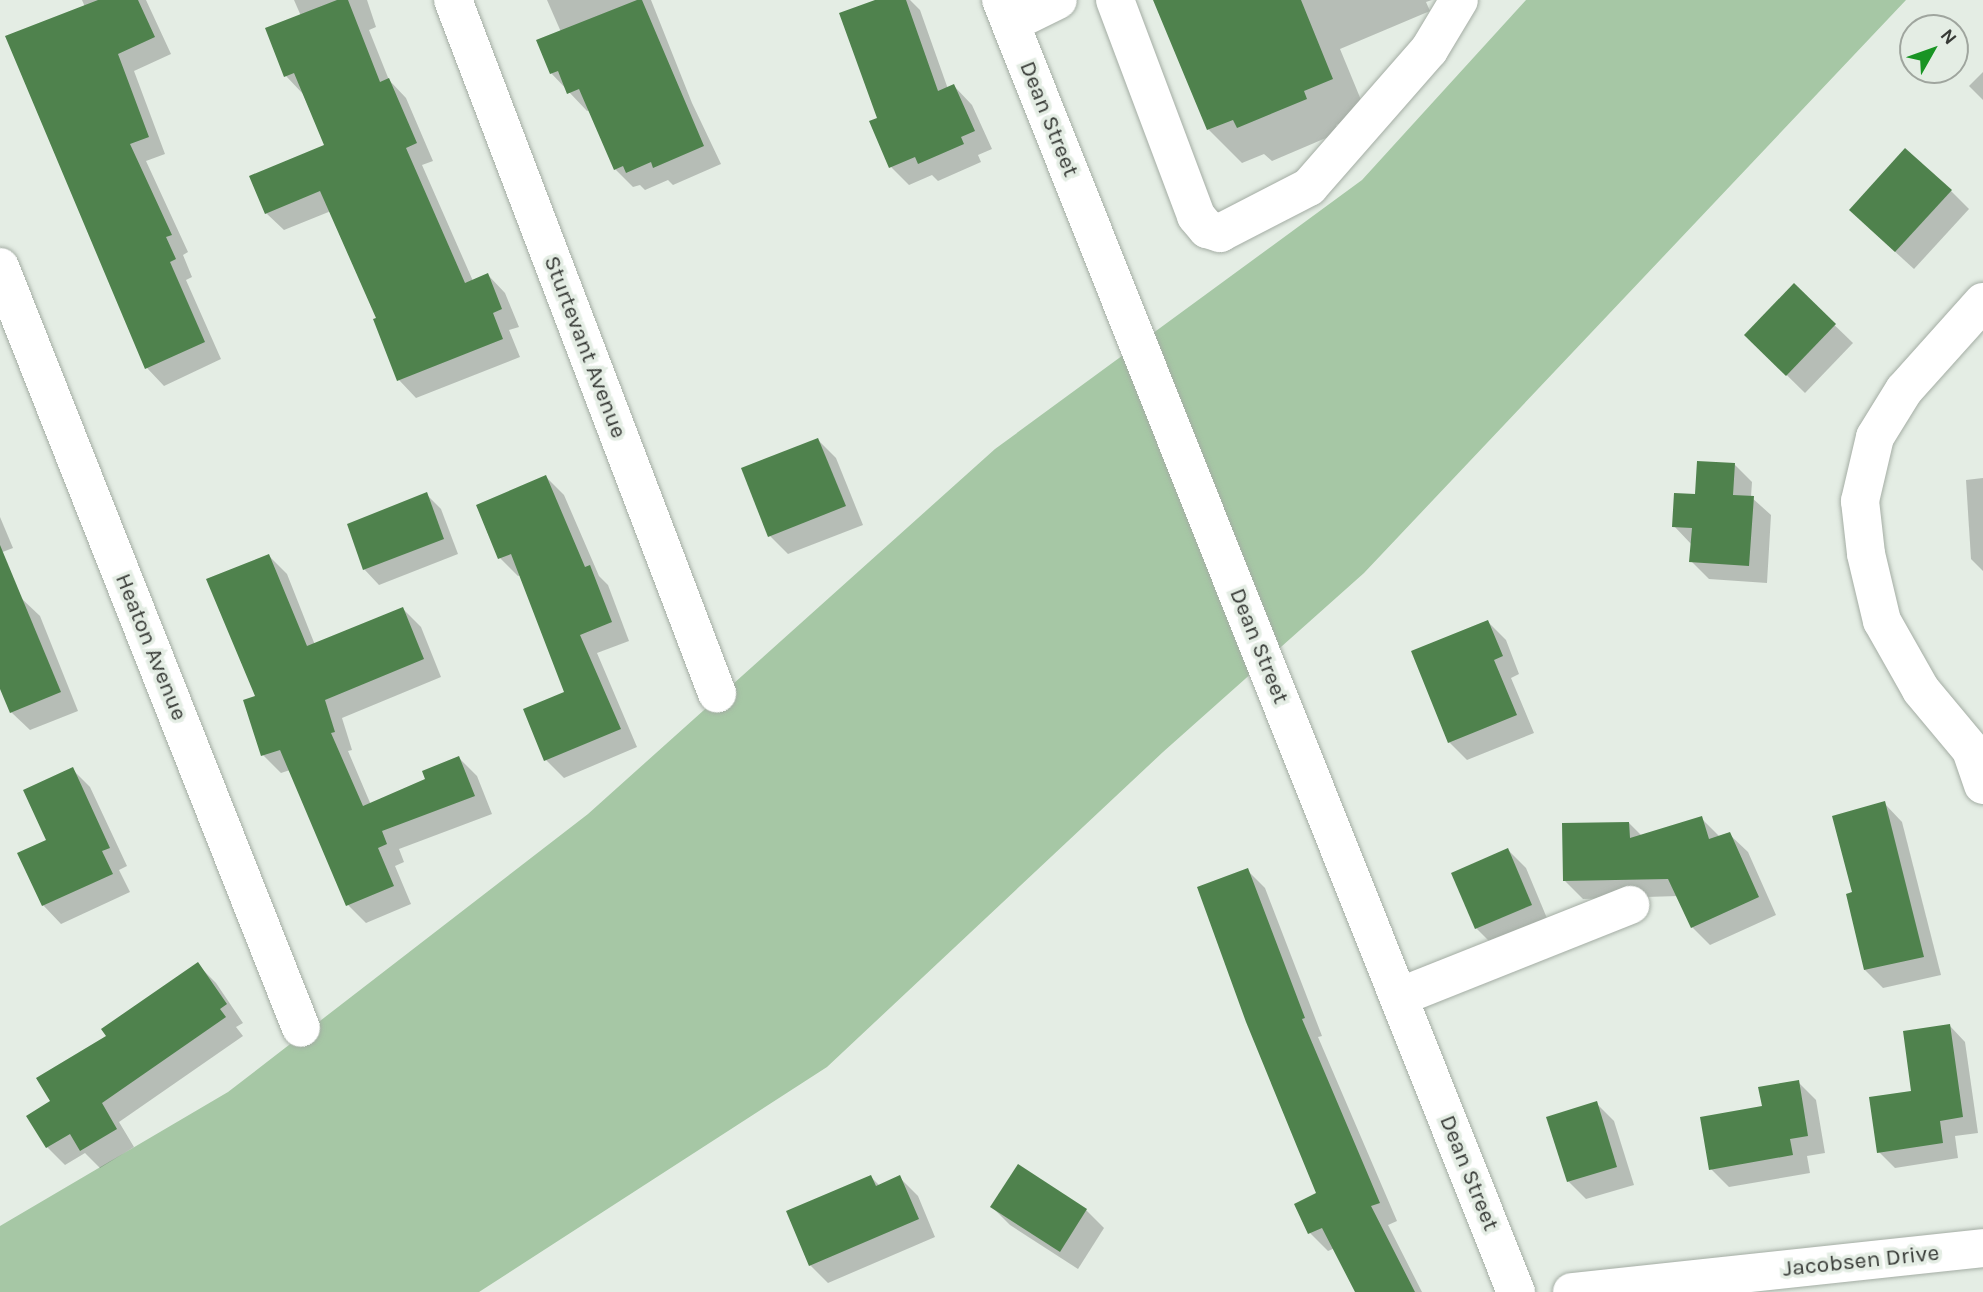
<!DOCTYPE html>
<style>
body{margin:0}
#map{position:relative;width:1983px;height:1292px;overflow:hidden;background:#e4ede4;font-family:Karla,sans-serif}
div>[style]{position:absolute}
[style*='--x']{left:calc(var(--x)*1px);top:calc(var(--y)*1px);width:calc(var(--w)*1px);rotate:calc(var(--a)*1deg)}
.green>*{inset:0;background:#a6c7a5}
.shadow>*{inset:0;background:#0003}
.building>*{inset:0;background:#4f824d}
.roads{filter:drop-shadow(0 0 2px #a4ada4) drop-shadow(0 0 2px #a4ada4)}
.minor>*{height:38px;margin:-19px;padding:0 19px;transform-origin:19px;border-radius:19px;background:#fff}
.major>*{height:38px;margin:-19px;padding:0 19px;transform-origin:19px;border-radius:19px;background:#fff}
span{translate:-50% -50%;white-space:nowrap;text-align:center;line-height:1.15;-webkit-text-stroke:7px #e4ede4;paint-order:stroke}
.street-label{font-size:23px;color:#373a36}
.north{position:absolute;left:1899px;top:14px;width:70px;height:70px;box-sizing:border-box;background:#e4ede4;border:2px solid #9fa59e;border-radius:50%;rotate:50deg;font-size:19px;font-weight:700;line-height:28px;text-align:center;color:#373a36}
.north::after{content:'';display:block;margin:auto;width:24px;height:32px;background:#199424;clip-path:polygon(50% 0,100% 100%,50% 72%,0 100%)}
</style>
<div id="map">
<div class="green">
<div style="clip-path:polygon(1526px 0,1906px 0,1364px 573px,1163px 752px,827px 1067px,479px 1292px,0 1292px,0 1226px,228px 1092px,588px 814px,995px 449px,1362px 180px)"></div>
</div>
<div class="shadow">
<div style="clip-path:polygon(82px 0,146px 0,171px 54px,134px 71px,165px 154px,146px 161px,188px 252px,183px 255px,192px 277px,186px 280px,221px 359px,164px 386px,147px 368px,7px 37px,85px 7px)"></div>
<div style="clip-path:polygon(294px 0,367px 0,376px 27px,369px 30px,389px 80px,406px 98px,433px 161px,422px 165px,473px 281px,488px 275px,505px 293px,519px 327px,509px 330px,520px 357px,416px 398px,399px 380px,378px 319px,331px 211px,284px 230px,266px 213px,326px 146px,303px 94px,286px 76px,301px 16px)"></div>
<div style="clip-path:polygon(547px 0,651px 0,692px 103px,721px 164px,673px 185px,668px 180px,645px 190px,640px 185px,633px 187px,615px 169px,590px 110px,587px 111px,551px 73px,561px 32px)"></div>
<div style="clip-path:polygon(880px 0,910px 0,920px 10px,948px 89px,954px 86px,972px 105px,992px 149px,978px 155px,981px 162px,938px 181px,932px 175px,909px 185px,891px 167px,879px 119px)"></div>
<div style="clip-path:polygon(1171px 0,1432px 0,1426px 2px,1430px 11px,1340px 49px,1366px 112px,1336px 125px,1340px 132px,1272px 161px,1264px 154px,1242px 163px,1208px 129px)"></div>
<div style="clip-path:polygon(1983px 72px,1983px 100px,1969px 86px)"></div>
<div style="clip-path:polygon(1951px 191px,1969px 209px,1914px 269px,1869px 228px)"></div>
<div style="clip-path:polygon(1794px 286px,1853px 343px,1805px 393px,1746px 335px)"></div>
<div style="clip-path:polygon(818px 440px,836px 458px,863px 525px,788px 554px,770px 536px,743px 469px)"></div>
<div style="clip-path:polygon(1734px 464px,1752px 482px,1751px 497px,1771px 515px,1767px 583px,1709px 579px,1691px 561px,1692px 545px,1674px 526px,1697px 496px)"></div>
<div style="clip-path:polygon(546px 477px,564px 495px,599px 576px,608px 585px,629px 641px,597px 653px,637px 747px,564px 778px,546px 760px,566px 693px,521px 575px,518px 576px,500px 558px)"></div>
<div style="clip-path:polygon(1983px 478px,1983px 571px,1971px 559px,1966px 480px)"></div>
<div style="clip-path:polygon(426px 494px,441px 509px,458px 554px,379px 585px,364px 569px)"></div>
<div style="clip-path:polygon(0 517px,13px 548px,0 553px)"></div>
<div style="clip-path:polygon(269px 556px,287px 574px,315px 645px,403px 609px,421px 627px,441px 677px,342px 718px,352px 750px,348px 751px,371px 805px,427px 780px,459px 758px,477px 776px,492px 814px,399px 849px,404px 862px,395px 866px,411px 904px,366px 923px,348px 905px,290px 770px,281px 773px,263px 755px,257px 697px)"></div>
<div style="clip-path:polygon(21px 598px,40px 616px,78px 711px,30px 730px,11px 712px,0 685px,0 606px)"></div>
<div style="clip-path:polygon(1488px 622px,1506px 640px,1519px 674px,1511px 678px,1534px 733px,1467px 760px,1449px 742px)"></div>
<div style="clip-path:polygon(72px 769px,90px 787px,127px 866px,119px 870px,130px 892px,61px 924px,43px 905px,48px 841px)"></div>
<div style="clip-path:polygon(1884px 803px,1902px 822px,1941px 975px,1883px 988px,1865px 970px,1854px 894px)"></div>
<div style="clip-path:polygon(1701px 818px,1720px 837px,1729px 834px,1748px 852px,1776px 915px,1710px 945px,1692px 927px,1678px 896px,1583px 899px,1565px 881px,1629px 823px,1642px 836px)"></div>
<div style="clip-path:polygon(1508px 850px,1526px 868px,1549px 923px,1494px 946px,1476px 928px)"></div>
<div style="clip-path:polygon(1247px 870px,1265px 888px,1322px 1036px,1318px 1037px,1397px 1221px,1388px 1225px,1422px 1292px,1357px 1292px,1335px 1248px,1328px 1251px,1310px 1233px,1318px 1194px)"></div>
<div style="clip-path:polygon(198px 965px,216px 983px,243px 1023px,236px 1027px,243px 1036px,119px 1122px,134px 1147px,100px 1168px,85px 1153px,65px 1165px,47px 1147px,53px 1102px,109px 1036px)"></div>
<div style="clip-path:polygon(1950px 1026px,1965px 1042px,1978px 1133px,1955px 1136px,1958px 1158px,1895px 1168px,1879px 1152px)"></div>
<div style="clip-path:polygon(1798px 1082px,1816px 1100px,1825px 1153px,1807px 1156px,1810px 1173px,1729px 1187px,1711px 1169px,1764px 1108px)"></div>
<div style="clip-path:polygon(1596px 1103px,1614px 1121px,1634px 1185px,1586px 1199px,1568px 1181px)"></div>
<div style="clip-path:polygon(871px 1177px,880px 1186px,900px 1178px,918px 1196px,935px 1237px,828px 1283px,810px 1265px)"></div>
<div style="clip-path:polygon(992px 1207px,1086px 1210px,1104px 1228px,1078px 1269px,1010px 1225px)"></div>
</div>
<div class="building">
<div style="clip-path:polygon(98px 0,138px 0,155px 37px,118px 54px,149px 137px,130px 144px,172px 235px,166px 237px,176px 259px,170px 262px,205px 342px,145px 369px,5px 36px)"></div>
<div style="clip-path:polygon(337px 0,348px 0,380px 82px,389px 78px,417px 143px,406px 148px,465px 283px,488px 273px,502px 309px,493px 313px,503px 339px,397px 381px,373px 319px,376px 318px,320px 191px,265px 214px,249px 176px,324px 145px,294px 73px,284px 77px,265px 28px)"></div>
<div style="clip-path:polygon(637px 0,642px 0,704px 146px,653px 168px,651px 162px,626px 173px,623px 166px,614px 170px,579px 89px,567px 94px,558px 71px,550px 74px,536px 40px)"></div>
<div style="clip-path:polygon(875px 0,906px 0,938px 91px,954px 84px,975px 131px,961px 137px,964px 144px,918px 164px,915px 157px,889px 168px,869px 121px,877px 118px,839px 13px)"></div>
<div style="clip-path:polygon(1153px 0,1301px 0,1333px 79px,1304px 91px,1307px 99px,1237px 128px,1233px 120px,1207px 130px)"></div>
<div style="clip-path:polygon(1905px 148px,1952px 190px,1895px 252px,1849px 210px)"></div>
<div style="clip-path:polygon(1794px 283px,1836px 324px,1786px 376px,1744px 335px)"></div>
<div style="clip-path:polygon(818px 438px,846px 506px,768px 537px,741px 468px)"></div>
<div style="clip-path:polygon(1697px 461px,1735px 463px,1733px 495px,1754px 496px,1749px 566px,1689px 562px,1692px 528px,1672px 527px,1674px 493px,1695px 494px)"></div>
<div style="clip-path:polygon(546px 475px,585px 567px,590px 565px,612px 622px,580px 635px,621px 729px,544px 761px,523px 709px,564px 692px,511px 554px,498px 559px,476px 505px)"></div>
<div style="clip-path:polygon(427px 492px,444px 539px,363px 570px,347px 524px)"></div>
<div style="clip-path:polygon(0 545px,61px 692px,10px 713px,0 689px)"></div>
<div style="clip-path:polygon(269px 554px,307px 646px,403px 607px,424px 659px,325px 700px,335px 732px,331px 733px,363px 806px,425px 779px,422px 771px,459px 756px,475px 796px,382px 831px,387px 844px,378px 848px,394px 886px,346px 906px,280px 750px,261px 756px,243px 700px,255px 696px,206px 579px)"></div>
<div style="clip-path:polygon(1488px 620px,1503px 656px,1494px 660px,1517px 715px,1448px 743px,1411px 651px)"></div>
<div style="clip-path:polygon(73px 767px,110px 848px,102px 851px,113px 874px,42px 906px,17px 853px,46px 840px,23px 790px)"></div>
<div style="clip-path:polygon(1885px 801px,1924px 957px,1864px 970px,1846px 894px,1852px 892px,1832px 816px)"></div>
<div style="clip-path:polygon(1702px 816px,1709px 839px,1730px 832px,1759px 897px,1691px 928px,1668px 879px,1563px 881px,1562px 823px,1629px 822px,1630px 838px)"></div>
<div style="clip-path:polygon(1508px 848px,1532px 905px,1475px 929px,1451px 873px)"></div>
<div style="clip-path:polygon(1248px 868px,1305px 1018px,1302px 1019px,1380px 1203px,1371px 1206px,1415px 1292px,1355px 1292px,1322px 1228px,1308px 1234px,1294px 1204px,1316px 1193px,1246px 1022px,1197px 887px)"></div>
<div style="clip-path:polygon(198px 962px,227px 1004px,220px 1009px,226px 1017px,102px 1103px,117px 1129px,80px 1151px,70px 1134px,46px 1148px,26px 1116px,50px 1101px,36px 1078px,106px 1036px,101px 1029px)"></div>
<div style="clip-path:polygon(1950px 1024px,1963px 1117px,1940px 1121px,1943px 1143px,1877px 1153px,1869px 1097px,1911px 1091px,1903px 1031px)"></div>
<div style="clip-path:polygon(1799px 1080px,1808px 1136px,1790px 1139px,1793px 1155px,1709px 1170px,1700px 1117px,1762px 1106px,1758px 1087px)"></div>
<div style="clip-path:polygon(1597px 1101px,1617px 1167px,1567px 1182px,1546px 1117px)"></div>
<div style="clip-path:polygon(1018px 1164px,1087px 1209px,1060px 1252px,990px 1207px)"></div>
<div style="clip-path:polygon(871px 1175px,876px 1186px,900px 1175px,919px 1219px,809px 1266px,786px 1211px)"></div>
</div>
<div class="roads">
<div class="minor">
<div style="--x:453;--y:0;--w:742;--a:69.15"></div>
<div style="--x:1115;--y:0;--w:231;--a:69.4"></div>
<div style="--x:1196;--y:216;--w:17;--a:50"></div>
<div style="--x:1207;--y:229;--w:14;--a:17"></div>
<div style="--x:1220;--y:233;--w:100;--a:-27.3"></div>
<div style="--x:1309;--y:187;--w:182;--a:-48.8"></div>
<div style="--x:1429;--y:50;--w:58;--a:-59"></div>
<div style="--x:1011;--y:23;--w:52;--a:-26.1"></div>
<div style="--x:0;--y:267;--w:818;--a:68.42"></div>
<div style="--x:1983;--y:302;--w:118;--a:131.9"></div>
<div style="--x:1904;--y:390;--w:55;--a:121.7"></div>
<div style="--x:1875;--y:437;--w:66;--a:103.2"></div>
<div style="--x:1860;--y:501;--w:53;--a:83.5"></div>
<div style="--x:1866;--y:554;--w:69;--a:76.6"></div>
<div style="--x:1882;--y:621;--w:79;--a:60.5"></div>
<div style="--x:1921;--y:690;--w:78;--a:50.2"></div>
<div style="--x:1971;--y:750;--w:37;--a:71"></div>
<div style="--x:1399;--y:997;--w:249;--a:-21.7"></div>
<div style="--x:1572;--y:1292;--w:413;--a:-6.1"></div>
</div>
<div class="major">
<div style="--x:1001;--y:0;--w:1391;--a:68.27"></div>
</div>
</div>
<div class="street-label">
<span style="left:1049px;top:119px;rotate:68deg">Dean Street</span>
<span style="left:585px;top:347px;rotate:69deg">Sturtevant Avenue</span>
<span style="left:1259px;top:646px;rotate:68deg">Dean Street</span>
<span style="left:151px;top:647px;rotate:68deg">Heaton Avenue</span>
<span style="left:1469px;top:1173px;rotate:68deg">Dean Street</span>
<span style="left:1861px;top:1261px;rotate:-6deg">Jacobsen Drive</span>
</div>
<div class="north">N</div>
</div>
